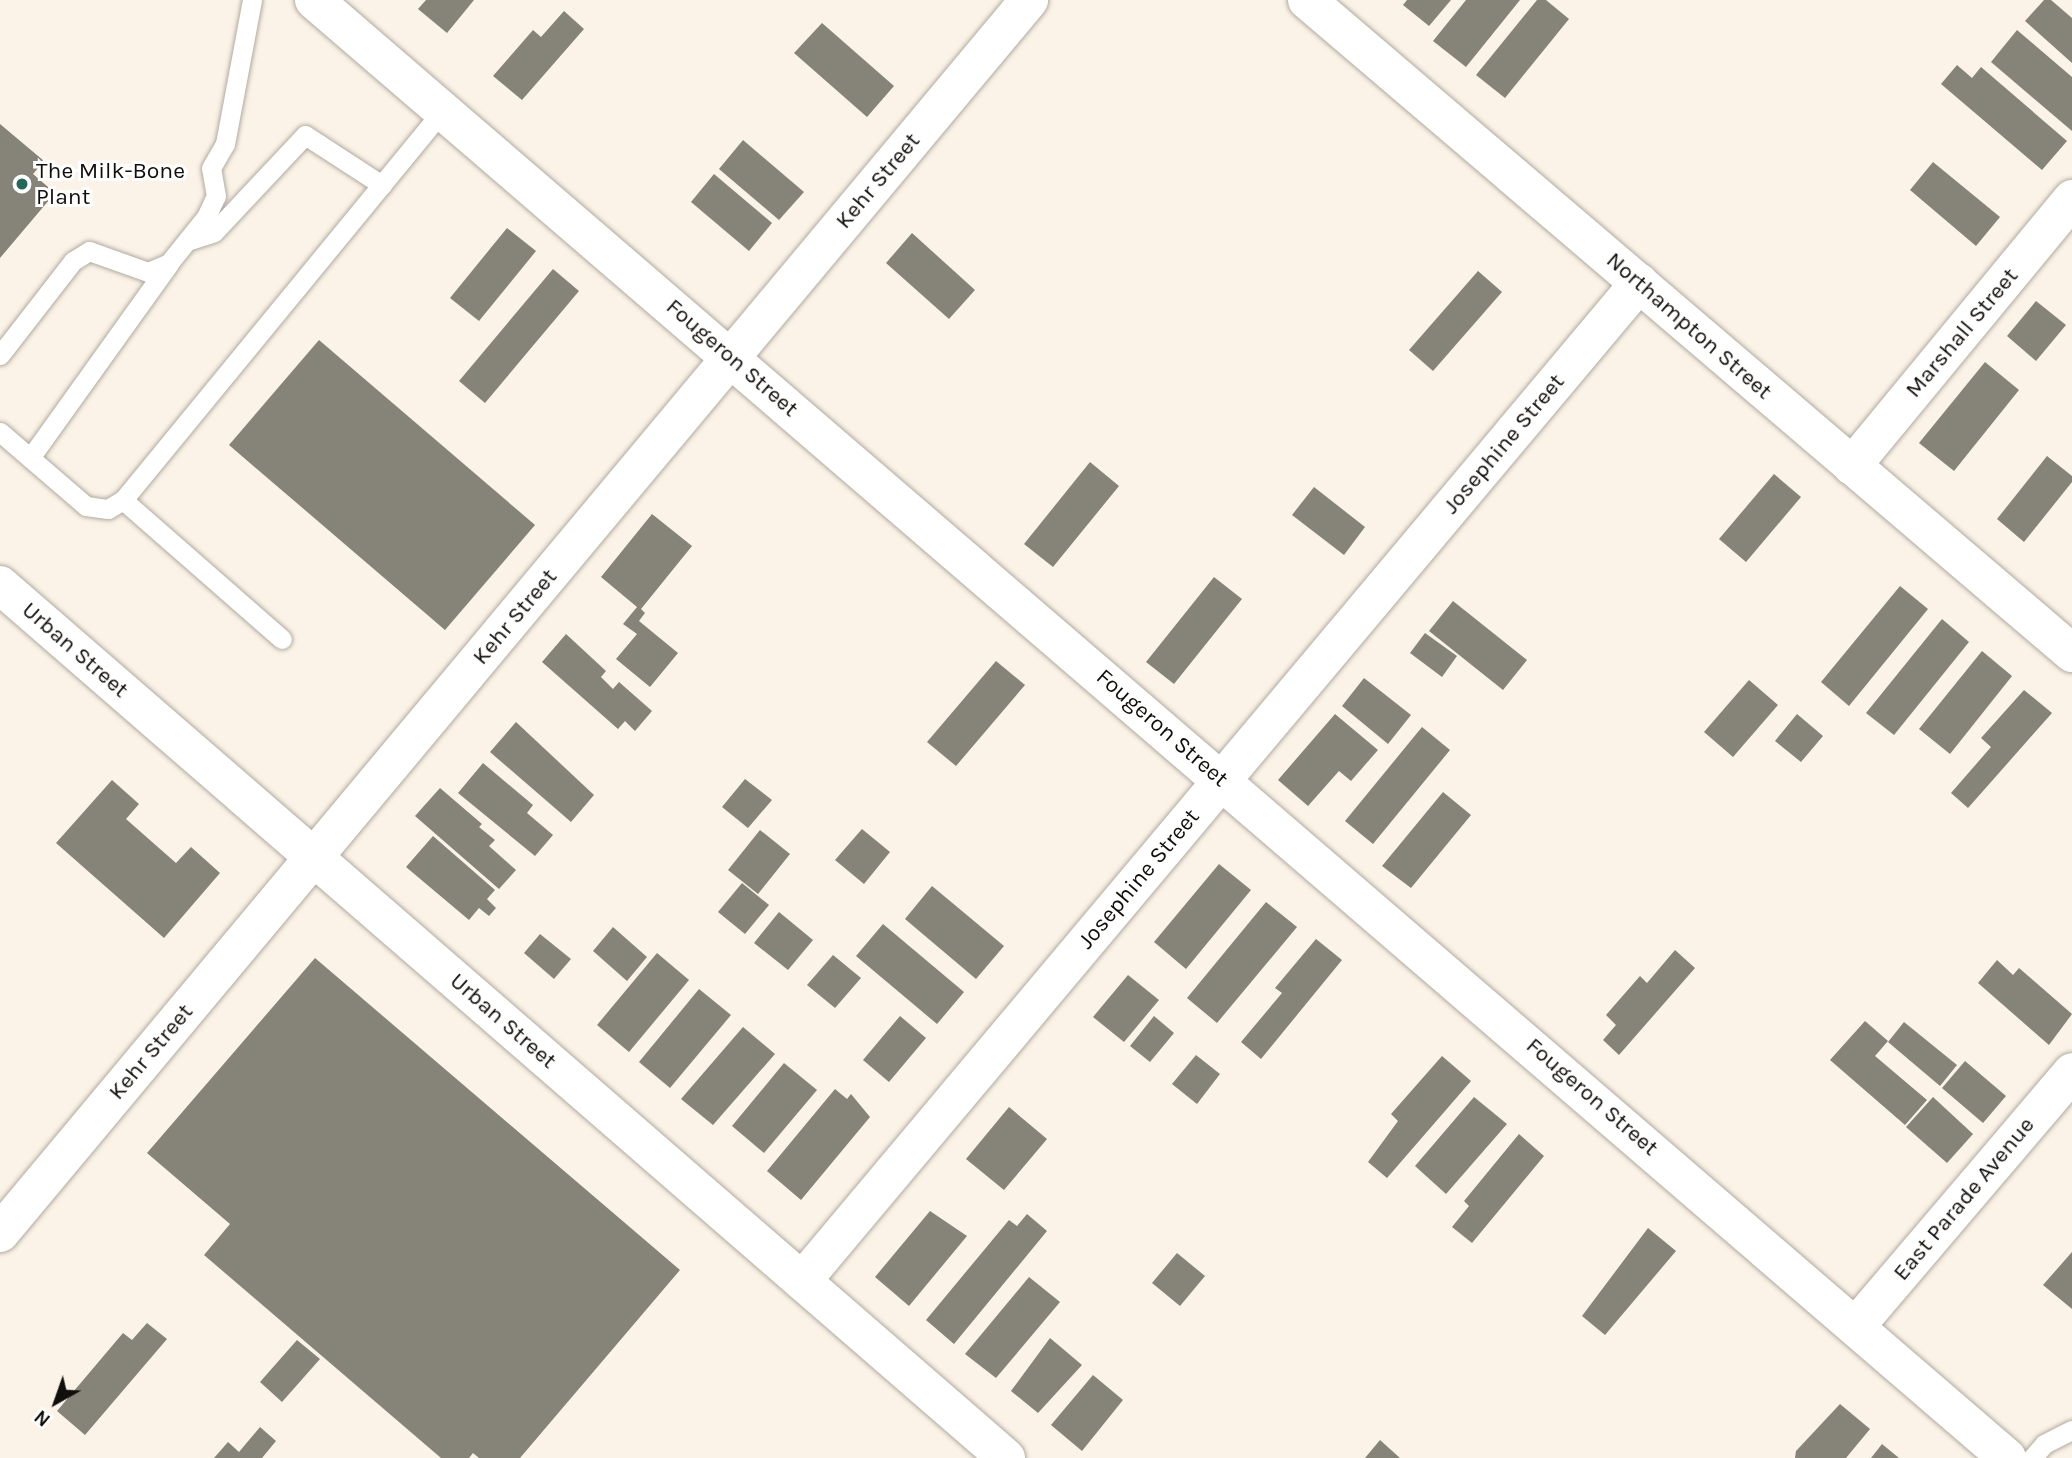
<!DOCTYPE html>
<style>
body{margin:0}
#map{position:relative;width:2072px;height:1458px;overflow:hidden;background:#fbf3e7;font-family:Karla,sans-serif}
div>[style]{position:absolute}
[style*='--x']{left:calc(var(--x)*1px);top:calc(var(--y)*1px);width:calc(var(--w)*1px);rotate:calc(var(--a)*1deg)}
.building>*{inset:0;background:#868378}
.roads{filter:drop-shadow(0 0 2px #b1aa9f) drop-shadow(0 0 2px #b1aa9f)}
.lane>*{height:19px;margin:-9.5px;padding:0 9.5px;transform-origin:9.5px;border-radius:9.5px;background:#fff}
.street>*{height:38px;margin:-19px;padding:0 19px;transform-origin:19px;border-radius:19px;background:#fff}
.dots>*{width:19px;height:19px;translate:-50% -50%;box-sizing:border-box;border:4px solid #fff;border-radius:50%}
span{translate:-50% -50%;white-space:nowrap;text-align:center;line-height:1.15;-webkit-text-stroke:6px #fff;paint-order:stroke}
.poi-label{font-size:23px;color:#110f0b}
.left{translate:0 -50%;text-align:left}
.street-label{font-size:23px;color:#110f0b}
.north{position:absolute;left:21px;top:1367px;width:70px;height:70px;-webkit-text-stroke:5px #fff;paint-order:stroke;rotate:220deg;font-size:19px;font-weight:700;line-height:28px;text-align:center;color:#110f0b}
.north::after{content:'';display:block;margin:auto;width:24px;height:32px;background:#110f0b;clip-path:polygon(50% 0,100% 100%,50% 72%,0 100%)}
</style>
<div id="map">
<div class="building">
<div style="clip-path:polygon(426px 0,474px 0,447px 33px,418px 9px)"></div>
<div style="clip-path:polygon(1407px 0,1451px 0,1429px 26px,1403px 5px)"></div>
<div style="clip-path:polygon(1466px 0,1520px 0,1466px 67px,1433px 41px)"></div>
<div style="clip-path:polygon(1537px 0,1546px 0,1569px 19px,1505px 98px,1476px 75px)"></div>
<div style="clip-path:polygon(2044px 0,2051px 0,2072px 18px,2072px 63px,2025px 21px)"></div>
<div style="clip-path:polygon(564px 11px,584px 29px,522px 100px,493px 76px,533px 30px,541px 37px)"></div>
<div style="clip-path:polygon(822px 23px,894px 86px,867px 117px,794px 53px)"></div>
<div style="clip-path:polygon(2017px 30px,2072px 77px,2072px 131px,1991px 62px)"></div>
<div style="clip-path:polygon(1957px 65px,1972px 78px,1981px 67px,2067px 141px,2042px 170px,1941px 84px)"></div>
<div style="clip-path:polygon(0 124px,44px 161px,33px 174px,55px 193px,0 258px)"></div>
<div style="clip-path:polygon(743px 140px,804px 192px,779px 220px,719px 169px)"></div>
<div style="clip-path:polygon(1933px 162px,2000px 217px,1976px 246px,1910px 190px)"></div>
<div style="clip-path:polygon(714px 174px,772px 223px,749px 251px,691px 202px)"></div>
<div style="clip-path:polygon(507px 228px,536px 251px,479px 321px,450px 298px)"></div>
<div style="clip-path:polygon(912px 233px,975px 290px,949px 319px,886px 263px)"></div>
<div style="clip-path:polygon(553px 269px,579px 291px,485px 403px,459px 381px)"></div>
<div style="clip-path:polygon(1478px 271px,1502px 292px,1433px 371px,1409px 350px)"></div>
<div style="clip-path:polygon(2036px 301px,2066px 325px,2036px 361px,2007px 336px)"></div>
<div style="clip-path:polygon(319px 340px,535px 525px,445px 630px,229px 445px)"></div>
<div style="clip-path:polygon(1985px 362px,2019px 390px,1954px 471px,1919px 443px)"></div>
<div style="clip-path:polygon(2047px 456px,2072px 476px,2072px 482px,2024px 542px,1997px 519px)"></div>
<div style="clip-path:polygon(1090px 462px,1119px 486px,1053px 567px,1024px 544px)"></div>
<div style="clip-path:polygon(1774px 474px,1801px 497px,1746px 562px,1719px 539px)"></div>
<div style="clip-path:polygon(1314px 487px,1365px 527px,1344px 555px,1292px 515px)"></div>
<div style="clip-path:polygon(652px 514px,692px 546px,641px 609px,645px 613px,639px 621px,678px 653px,650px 687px,616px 659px,637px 634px,623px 624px,637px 607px,601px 577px)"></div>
<div style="clip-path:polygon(1214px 577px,1242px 599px,1174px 684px,1146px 662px)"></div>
<div style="clip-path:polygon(1900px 586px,1928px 609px,1849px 706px,1821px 682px)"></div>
<div style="clip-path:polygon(1453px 601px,1527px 660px,1503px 690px,1429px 631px)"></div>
<div style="clip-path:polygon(1942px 619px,1969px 642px,1894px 735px,1866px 713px)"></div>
<div style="clip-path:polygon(1425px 633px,1457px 656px,1442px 677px,1410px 653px)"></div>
<div style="clip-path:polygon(566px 634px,606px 671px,601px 677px,613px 689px,619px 682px,652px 711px,635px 731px,625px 721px,618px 729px,542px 662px)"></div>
<div style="clip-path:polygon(1982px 651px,2012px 676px,1950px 754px,1919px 729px)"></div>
<div style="clip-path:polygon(996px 661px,1025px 685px,956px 766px,927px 742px)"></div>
<div style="clip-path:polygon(1364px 678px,1411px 715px,1388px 744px,1342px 706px)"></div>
<div style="clip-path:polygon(1749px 680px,1778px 705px,1733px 757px,1704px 732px)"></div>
<div style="clip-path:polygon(2024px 690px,2052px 713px,1968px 808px,1951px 793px,1991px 747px,1981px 738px)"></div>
<div style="clip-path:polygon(1335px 714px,1378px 750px,1351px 781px,1339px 771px,1308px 806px,1278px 780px)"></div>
<div style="clip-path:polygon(1797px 714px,1823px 736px,1801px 762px,1775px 741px)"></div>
<div style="clip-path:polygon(516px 722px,594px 795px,571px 822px,490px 752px)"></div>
<div style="clip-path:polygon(1422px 727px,1450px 750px,1373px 844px,1345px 821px)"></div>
<div style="clip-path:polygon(483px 763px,533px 805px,527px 813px,553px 835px,535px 856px,458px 793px)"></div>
<div style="clip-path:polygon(745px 779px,772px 800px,748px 828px,722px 807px)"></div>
<div style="clip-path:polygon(112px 780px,139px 804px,126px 819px,176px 863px,191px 847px,220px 873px,164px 938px,56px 843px)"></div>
<div style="clip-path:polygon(440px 788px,482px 824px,479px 827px,495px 840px,489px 846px,516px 870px,499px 889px,415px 816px)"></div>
<div style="clip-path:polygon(1443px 792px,1471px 815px,1411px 888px,1382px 866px)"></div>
<div style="clip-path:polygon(862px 829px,890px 852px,864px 884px,835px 860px)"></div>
<div style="clip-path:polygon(760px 830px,790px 854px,758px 894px,728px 870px)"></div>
<div style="clip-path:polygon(433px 836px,495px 890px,487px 899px,496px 908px,489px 916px,479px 908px,469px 920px,406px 867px)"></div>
<div style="clip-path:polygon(1219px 864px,1251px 890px,1186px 969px,1154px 942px)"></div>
<div style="clip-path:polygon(742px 883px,769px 905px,745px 934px,718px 912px)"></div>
<div style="clip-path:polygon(932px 886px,1004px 946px,976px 979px,905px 919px)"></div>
<div style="clip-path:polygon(1266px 902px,1297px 927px,1217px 1023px,1187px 998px)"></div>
<div style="clip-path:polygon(779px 912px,813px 940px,788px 970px,754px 943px)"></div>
<div style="clip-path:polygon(883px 924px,964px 992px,937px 1024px,856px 956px)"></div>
<div style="clip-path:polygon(613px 927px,647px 957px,627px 981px,593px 951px)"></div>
<div style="clip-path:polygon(540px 934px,571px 959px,554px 979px,524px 953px)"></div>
<div style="clip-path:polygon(1316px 939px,1342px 960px,1261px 1059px,1241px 1042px,1282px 993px,1275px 988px)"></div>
<div style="clip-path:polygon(1675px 950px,1695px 968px,1619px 1055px,1603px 1040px,1616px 1025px,1606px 1015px,1640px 976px,1647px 983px)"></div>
<div style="clip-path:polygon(657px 953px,689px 980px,629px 1052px,597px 1025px)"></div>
<div style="clip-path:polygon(833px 955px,861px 978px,835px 1008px,807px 985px)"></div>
<div style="clip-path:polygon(315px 958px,680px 1270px,520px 1458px,479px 1458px,473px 1453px,469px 1458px,441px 1458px,204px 1255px,230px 1224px,147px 1153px)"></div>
<div style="clip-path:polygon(1997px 960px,2013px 975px,2019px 968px,2072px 1014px,2049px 1045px,1978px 983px)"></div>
<div style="clip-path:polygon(1128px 975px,1159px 1000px,1124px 1042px,1093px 1017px)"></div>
<div style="clip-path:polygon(699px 989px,731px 1015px,670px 1088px,639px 1062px)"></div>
<div style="clip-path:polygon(900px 1016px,926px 1038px,889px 1082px,863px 1060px)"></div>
<div style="clip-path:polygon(1154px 1016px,1174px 1033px,1150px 1062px,1130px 1046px)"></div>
<div style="clip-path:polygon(1865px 1021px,1888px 1041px,1875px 1056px,1927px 1100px,1905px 1125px,1830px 1060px)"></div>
<div style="clip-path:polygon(1904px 1022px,1957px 1065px,1940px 1086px,1888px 1042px)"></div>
<div style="clip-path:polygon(743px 1027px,775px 1054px,713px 1125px,681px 1099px)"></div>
<div style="clip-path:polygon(1196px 1055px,1220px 1074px,1197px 1104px,1172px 1084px)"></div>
<div style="clip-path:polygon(1442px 1056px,1471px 1081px,1387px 1178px,1368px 1162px,1398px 1121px,1391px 1114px)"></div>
<div style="clip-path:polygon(1965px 1061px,2006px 1096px,1983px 1123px,1942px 1088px)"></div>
<div style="clip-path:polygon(784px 1063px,817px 1090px,764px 1153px,732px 1126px)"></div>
<div style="clip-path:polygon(835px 1089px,847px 1099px,851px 1094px,870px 1117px,801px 1200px,767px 1171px)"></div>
<div style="clip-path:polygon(1474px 1097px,1507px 1124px,1446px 1194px,1415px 1166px)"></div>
<div style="clip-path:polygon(1933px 1097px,1973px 1134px,1947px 1163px,1906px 1127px)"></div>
<div style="clip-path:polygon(1009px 1107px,1047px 1139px,1004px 1190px,966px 1159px)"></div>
<div style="clip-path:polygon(1519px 1134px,1544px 1156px,1472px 1243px,1452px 1227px,1469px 1206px,1464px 1201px)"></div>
<div style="clip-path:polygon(930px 1211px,967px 1236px,909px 1306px,875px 1277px)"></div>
<div style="clip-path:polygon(1027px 1214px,1047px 1231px,954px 1344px,926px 1320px,1009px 1220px,1017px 1226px)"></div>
<div style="clip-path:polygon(1648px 1228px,1676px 1251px,1605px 1335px,1582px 1316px)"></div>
<div style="clip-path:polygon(2072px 1252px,2072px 1309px,2043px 1285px)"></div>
<div style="clip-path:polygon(1177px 1253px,1205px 1276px,1180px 1306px,1152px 1283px)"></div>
<div style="clip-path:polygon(1029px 1277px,1060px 1302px,996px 1378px,965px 1354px)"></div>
<div style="clip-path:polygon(147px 1323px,167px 1339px,85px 1435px,57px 1411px,123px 1333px,132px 1340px)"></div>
<div style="clip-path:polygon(1050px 1338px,1082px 1365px,1038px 1413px,1011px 1391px)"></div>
<div style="clip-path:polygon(297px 1340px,320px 1359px,282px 1402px,260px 1382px)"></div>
<div style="clip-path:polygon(1093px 1375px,1123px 1400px,1082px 1451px,1051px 1425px)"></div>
<div style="clip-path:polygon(1840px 1404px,1870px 1429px,1846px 1458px,1795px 1458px,1796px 1451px)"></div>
<div style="clip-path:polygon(260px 1427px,276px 1441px,262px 1458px,214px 1458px,228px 1442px,239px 1452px)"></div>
<div style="clip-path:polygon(1380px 1440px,1400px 1458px,1365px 1458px)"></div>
<div style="clip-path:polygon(1882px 1444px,1899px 1458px,1871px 1458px)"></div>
</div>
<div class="roads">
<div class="lane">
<div style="--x:187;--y:241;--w:28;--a:-18"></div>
<div style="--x:214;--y:232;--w:133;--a:-46.8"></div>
<div style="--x:305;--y:135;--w:92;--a:33"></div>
<div style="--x:0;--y:355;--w:119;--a:-52.2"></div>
<div style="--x:73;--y:261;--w:19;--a:-32"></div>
<div style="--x:89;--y:251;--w:63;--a:19.6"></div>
<div style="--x:148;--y:272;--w:23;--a:-23"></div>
<div style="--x:169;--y:263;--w:59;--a:-51.2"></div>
<div style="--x:206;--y:217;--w:23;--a:-65"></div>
<div style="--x:216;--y:196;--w:28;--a:-100"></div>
<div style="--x:211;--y:168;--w:28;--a:-60"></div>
<div style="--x:225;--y:144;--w:147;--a:-79.4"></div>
<div style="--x:0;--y:432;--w:113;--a:40.7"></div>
<div style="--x:86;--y:506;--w:22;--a:8"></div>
<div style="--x:108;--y:509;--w:17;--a:-31"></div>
<div style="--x:123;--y:500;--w:504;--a:-50.63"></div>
<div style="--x:30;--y:458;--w:239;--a:-54.4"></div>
<div style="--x:123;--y:500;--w:211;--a:41.2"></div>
<div style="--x:2032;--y:1458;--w:18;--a:-49"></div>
<div style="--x:2044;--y:1444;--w:31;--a:-27"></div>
</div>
<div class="street">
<div style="--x:314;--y:0;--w:2234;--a:40.73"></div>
<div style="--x:1307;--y:0;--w:1006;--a:40.48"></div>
<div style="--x:1852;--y:466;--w:346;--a:-50.5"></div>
<div style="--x:0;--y:585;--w:1332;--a:40.95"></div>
<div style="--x:0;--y:1233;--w:1606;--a:-50.15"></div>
<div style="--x:802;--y:1281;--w:1303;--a:-50.01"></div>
<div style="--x:1857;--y:1325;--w:332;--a:-49.6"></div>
</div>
</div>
<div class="dots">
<div style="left:22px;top:184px;background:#256859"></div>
</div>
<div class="poi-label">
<span class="left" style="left:36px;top:184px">The Milk-Bone<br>Plant</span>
</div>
<div class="street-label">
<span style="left:878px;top:181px;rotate:-50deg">Kehr Street</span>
<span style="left:1689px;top:326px;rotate:41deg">Northampton Street</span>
<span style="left:1962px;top:333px;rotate:-50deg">Marshall Street</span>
<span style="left:732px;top:358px;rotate:41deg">Fougeron Street</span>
<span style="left:1504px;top:444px;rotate:-50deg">Josephine Street</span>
<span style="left:515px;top:617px;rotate:-50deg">Kehr Street</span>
<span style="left:75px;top:650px;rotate:41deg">Urban Street</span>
<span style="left:1162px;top:728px;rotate:41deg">Fougeron Street</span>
<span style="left:1139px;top:879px;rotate:-50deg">Josephine Street</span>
<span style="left:503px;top:1021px;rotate:41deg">Urban Street</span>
<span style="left:151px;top:1052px;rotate:-50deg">Kehr Street</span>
<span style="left:1592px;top:1097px;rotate:41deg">Fougeron Street</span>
<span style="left:1964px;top:1199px;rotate:-50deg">East Parade Avenue</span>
</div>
<div class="north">N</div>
</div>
